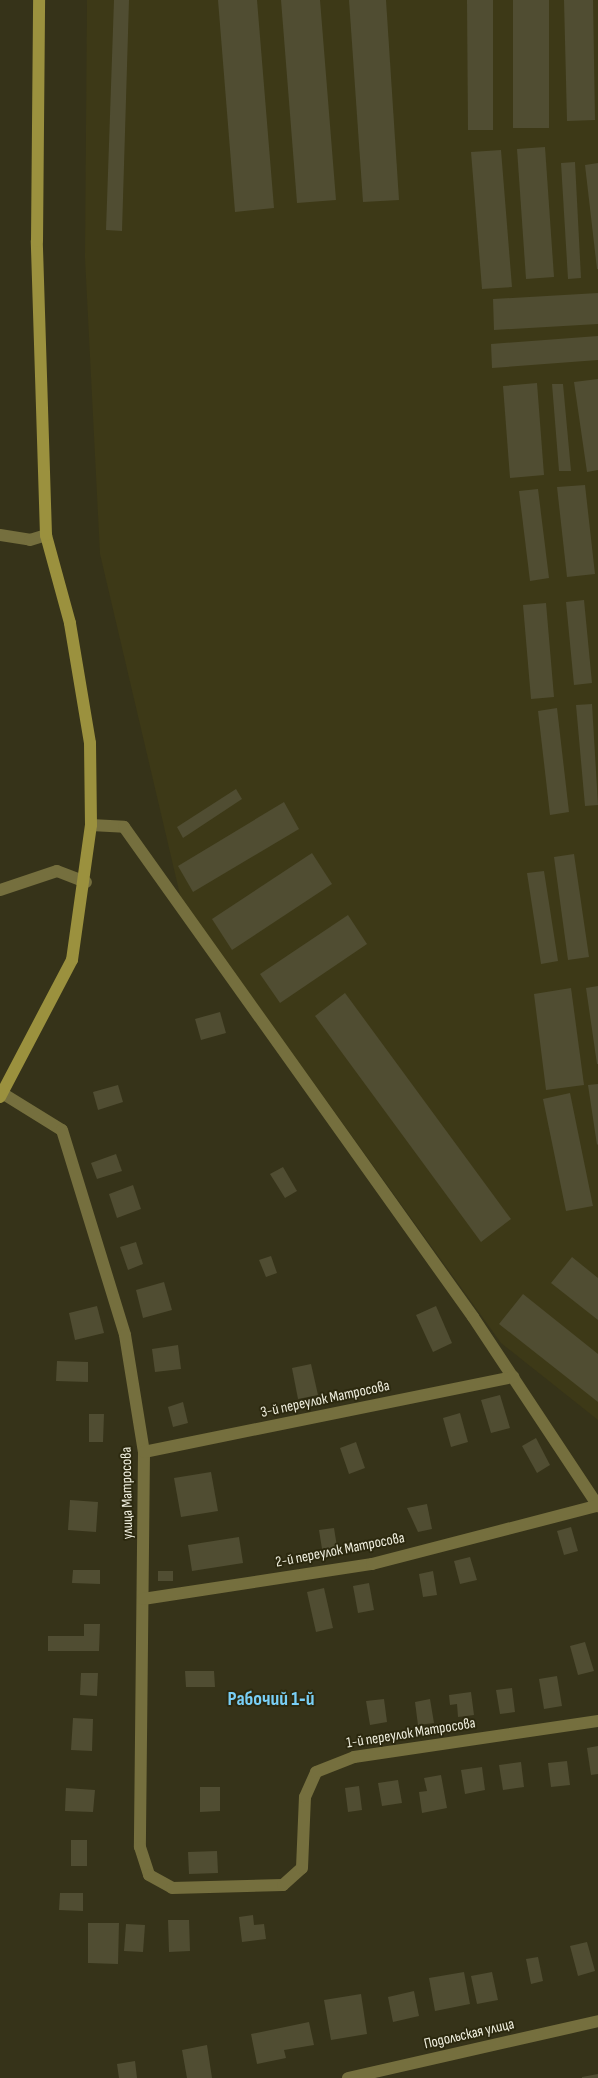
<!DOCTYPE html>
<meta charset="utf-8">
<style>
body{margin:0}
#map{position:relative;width:598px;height:2078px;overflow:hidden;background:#363319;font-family:"Sofia Sans Condensed",sans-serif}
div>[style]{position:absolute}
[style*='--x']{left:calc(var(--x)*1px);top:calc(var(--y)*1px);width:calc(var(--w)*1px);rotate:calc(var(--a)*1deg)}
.built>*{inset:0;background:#3d3917}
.building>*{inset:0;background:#504d32}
.street>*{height:12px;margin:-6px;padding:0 6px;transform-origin:6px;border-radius:6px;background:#756f3e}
.secondary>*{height:12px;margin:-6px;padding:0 6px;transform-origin:6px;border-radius:6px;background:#9b913e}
span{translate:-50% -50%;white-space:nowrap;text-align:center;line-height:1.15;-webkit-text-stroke:4px #2c290f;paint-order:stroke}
.street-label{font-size:15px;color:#f0efdf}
.district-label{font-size:20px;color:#79cff6;font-weight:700}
</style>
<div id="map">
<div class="built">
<div style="clip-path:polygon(87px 0,598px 0,598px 1420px,501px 1343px,181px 899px,100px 554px,85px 258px)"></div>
</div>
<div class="building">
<div style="clip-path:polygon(114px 0,129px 0,122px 231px,106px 230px)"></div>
<div style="clip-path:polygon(218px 0,257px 0,274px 208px,235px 212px)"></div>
<div style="clip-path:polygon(281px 0,320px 0,336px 200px,297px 203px)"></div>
<div style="clip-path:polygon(349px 0,386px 0,399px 200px,363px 202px)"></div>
<div style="clip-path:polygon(467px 0,493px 0,493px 130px,468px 130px)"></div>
<div style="clip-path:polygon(513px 0,549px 0,549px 128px,513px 128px)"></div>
<div style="clip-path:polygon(564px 0,593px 0,595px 120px,567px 121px)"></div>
<div style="clip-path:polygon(545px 147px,554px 277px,526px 279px,517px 149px)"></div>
<div style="clip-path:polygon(501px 150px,512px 287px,482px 289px,471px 152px)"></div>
<div style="clip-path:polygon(575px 162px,581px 278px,568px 279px,561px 163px)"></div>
<div style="clip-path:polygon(598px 163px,598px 269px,597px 269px,585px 165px)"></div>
<div style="clip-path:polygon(598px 293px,598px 324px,494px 330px,493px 299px)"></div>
<div style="clip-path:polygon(598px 336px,598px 360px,492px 368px,491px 344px)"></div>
<div style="clip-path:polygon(598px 379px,598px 470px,587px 472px,574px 382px)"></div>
<div style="clip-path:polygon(537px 383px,544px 475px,510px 478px,503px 386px)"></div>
<div style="clip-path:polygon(552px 384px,563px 384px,571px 471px,559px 471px)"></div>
<div style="clip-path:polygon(585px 485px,595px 574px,567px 577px,557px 487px)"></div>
<div style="clip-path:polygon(538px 489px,549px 578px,530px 581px,519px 491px)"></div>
<div style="clip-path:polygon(584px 600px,592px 683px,574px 685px,566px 602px)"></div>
<div style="clip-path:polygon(546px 603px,554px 697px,531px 699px,523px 605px)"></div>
<div style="clip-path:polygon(592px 704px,598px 805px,585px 806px,576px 705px)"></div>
<div style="clip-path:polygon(557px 708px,569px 812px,550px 815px,538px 711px)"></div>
<div style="clip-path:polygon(236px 789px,242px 799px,183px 838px,177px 827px)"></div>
<div style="clip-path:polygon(284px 802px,299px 829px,193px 892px,178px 866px)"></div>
<div style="clip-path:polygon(312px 853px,332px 884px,232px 950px,212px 919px)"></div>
<div style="clip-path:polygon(574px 854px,589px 957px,568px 960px,554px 857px)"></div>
<div style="clip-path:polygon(544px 871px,558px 961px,541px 964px,527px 873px)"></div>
<div style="clip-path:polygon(348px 915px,367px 944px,280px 1003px,260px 974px)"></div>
<div style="clip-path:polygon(598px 986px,598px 1064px,597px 1064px,586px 988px)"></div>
<div style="clip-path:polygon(571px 988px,584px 1085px,546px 1090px,534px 994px)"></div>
<div style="clip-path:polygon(345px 993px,511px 1219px,481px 1242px,315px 1016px)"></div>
<div style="clip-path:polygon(220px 1012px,226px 1033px,201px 1040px,195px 1019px)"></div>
<div style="clip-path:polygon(598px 1084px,598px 1144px,597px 1145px,588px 1085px)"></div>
<div style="clip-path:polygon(118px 1085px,123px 1102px,98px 1110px,93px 1092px)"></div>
<div style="clip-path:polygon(570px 1093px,593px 1206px,566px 1211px,543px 1099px)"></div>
<div style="clip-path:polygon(116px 1154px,122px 1171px,97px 1179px,91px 1163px)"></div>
<div style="clip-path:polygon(283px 1167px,297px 1191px,285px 1198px,270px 1174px)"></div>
<div style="clip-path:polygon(133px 1185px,141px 1209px,117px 1218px,109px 1194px)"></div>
<div style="clip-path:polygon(136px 1242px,143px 1264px,128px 1270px,120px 1247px)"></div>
<div style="clip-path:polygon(271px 1256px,277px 1273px,266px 1277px,259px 1260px)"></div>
<div style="clip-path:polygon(572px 1257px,598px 1278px,598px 1320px,551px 1283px)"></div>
<div style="clip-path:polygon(164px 1282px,172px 1310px,143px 1318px,136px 1290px)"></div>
<div style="clip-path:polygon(523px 1294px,598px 1354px,598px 1402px,499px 1324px)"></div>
<div style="clip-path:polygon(97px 1306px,104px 1333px,75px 1340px,69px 1313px)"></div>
<div style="clip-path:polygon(436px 1306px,452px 1343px,433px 1352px,416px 1315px)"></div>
<div style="clip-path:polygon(178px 1345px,181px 1369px,155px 1372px,152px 1349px)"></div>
<div style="clip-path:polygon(57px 1361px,88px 1362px,88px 1382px,56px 1381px)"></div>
<div style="clip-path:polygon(311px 1364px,318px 1395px,298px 1399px,292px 1368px)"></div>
<div style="clip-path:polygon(500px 1395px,510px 1428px,491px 1433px,481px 1400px)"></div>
<div style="clip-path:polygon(183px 1402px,188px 1423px,173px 1427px,168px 1407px)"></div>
<div style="clip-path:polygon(460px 1413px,468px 1442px,451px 1447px,443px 1418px)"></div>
<div style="clip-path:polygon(89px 1414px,104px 1414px,103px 1442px,89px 1442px)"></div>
<div style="clip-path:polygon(536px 1438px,550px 1465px,537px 1473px,522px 1446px)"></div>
<div style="clip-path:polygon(356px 1442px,365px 1468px,349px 1474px,340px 1448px)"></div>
<div style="clip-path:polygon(211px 1472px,218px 1511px,181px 1517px,174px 1478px)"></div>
<div style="clip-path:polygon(70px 1500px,98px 1502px,96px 1532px,68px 1530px)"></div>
<div style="clip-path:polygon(427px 1504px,432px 1529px,418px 1532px,407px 1508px)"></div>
<div style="clip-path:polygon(571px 1527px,578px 1551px,564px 1555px,557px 1531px)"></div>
<div style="clip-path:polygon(334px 1528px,338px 1553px,323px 1555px,319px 1530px)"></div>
<div style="clip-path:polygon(239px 1537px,243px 1563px,192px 1571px,188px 1545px)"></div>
<div style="clip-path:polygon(470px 1557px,477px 1580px,460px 1584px,454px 1561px)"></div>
<div style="clip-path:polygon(73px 1570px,100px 1570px,100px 1584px,72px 1583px)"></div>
<div style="clip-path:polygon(158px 1571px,173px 1571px,173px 1581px,158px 1581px)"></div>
<div style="clip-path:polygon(433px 1571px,437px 1595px,423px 1597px,419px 1574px)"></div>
<div style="clip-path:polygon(369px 1583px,374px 1610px,358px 1613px,353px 1586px)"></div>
<div style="clip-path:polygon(324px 1588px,333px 1628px,316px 1632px,307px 1592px)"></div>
<div style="clip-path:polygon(84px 1624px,100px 1624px,99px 1651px,48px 1651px,48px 1636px,84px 1636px)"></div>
<div style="clip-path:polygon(585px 1642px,594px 1671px,578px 1675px,570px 1646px)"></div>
<div style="clip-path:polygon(185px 1671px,214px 1671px,215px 1687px,186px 1687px)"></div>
<div style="clip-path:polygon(81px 1673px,98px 1673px,97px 1696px,80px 1695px)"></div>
<div style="clip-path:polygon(557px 1676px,562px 1706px,544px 1709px,539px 1679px)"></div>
<div style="clip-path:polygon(512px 1688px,515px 1712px,500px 1714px,496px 1690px)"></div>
<div style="clip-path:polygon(471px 1692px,474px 1715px,458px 1717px,457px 1704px,450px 1705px,449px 1695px)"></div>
<div style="clip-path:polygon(384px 1699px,387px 1722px,370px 1725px,366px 1701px)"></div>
<div style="clip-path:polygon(430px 1699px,434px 1723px,418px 1725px,415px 1702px)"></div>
<div style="clip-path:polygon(73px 1718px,93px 1719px,92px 1751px,71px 1750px)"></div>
<div style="clip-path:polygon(598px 1746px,598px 1774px,591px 1775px,587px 1748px)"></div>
<div style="clip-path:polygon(567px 1761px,570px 1785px,551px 1787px,548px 1763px)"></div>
<div style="clip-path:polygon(521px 1762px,524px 1787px,503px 1790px,499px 1765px)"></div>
<div style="clip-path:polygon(482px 1767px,485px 1790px,465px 1794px,461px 1770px)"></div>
<div style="clip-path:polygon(441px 1775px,447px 1808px,422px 1813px,419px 1792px,427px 1791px,424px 1778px)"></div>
<div style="clip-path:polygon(398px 1780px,402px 1803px,382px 1806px,378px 1783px)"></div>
<div style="clip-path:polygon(359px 1786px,362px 1810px,348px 1812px,345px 1788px)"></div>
<div style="clip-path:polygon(200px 1787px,220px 1787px,220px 1811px,200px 1812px)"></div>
<div style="clip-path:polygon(66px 1788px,95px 1790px,93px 1812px,65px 1811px)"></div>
<div style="clip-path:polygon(71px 1840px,87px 1840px,87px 1866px,71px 1866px)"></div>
<div style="clip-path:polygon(217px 1851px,218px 1873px,189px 1874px,188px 1852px)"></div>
<div style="clip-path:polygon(60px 1893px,83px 1893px,83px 1911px,59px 1910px)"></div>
<div style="clip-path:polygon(253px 1915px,254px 1925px,264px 1924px,266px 1939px,242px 1942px,239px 1917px)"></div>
<div style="clip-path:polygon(168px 1920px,189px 1920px,190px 1951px,169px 1952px)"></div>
<div style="clip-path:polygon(88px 1923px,119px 1923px,118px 1964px,88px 1963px)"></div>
<div style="clip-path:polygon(126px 1924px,145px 1925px,143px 1952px,124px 1951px)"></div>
<div style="clip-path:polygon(587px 1942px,595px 1971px,578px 1976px,570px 1946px)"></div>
<div style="clip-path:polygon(538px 1957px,543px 1981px,531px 1984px,526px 1959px)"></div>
<div style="clip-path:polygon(464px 1972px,470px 2004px,435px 2011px,429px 1978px)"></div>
<div style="clip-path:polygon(492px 1972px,498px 2000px,477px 2004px,471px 1976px)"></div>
<div style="clip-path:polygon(414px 1991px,419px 2016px,393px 2022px,388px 1997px)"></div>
<div style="clip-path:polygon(361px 1994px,367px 2034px,331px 2040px,324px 2000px)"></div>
<div style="clip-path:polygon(309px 2022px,314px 2045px,284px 2050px,286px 2058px,257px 2064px,251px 2034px)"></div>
<div style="clip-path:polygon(207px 2045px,212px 2078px,187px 2078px,182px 2050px)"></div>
<div style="clip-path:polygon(135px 2061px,137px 2078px,119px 2078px,117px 2064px)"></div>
<div style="clip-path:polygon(598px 2074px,598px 2078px,582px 2078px,582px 2077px)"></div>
</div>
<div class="street">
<div style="--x:0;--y:535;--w:30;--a:9"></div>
<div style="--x:30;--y:540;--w:17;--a:-17"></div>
<div style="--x:91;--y:825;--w:33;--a:3"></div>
<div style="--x:124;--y:827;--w:602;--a:54.54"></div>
<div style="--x:473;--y:1317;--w:227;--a:56.5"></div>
<div style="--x:0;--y:890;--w:60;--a:-18.4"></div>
<div style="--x:57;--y:871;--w:31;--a:21"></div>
<div style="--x:2;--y:1093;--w:70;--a:31.7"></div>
<div style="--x:62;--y:1130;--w:214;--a:72.9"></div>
<div style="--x:125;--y:1335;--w:119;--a:80.8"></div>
<div style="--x:144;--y:1452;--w:395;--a:90.6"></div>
<div style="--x:140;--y:1847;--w:29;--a:72"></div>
<div style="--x:149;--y:1875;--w:26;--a:29"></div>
<div style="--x:172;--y:1888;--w:111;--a:-1.5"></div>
<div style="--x:283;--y:1885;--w:25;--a:-42"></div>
<div style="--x:302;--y:1868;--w:71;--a:-87.6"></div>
<div style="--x:305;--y:1797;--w:27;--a:-66"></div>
<div style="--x:316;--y:1772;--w:41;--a:-21.5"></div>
<div style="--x:354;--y:1757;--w:247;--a:-8.4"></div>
<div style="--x:144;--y:1452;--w:377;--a:-11.5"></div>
<div style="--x:143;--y:1599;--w:232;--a:-8.7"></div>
<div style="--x:372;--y:1564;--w:232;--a:-14.5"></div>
<div style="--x:348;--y:2078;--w:256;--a:-12.8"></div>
</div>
<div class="secondary">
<div style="--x:0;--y:1097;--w:155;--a:-62.3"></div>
<div style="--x:72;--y:960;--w:136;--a:-82"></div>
<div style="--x:91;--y:825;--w:82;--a:-90.7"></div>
<div style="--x:90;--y:743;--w:122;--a:-99.5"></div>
<div style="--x:70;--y:623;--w:91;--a:-105.3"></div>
<div style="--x:46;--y:535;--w:294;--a:-91.8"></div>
<div style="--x:37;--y:241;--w:241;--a:-89.5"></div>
</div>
<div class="street-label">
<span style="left:325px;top:1399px;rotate:-12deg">3-й переулок Матросова</span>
<span style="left:127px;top:1493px;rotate:-91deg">улица Матросова</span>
<span style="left:340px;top:1550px;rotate:-11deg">2-й переулок Матросова</span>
<span style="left:411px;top:1733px;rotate:-9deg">1-й переулок Матросова</span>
<span style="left:469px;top:2034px;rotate:-13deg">Подольская улица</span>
</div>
<div class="district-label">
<span style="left:271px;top:1699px">Рабочий 1‑й</span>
</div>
</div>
